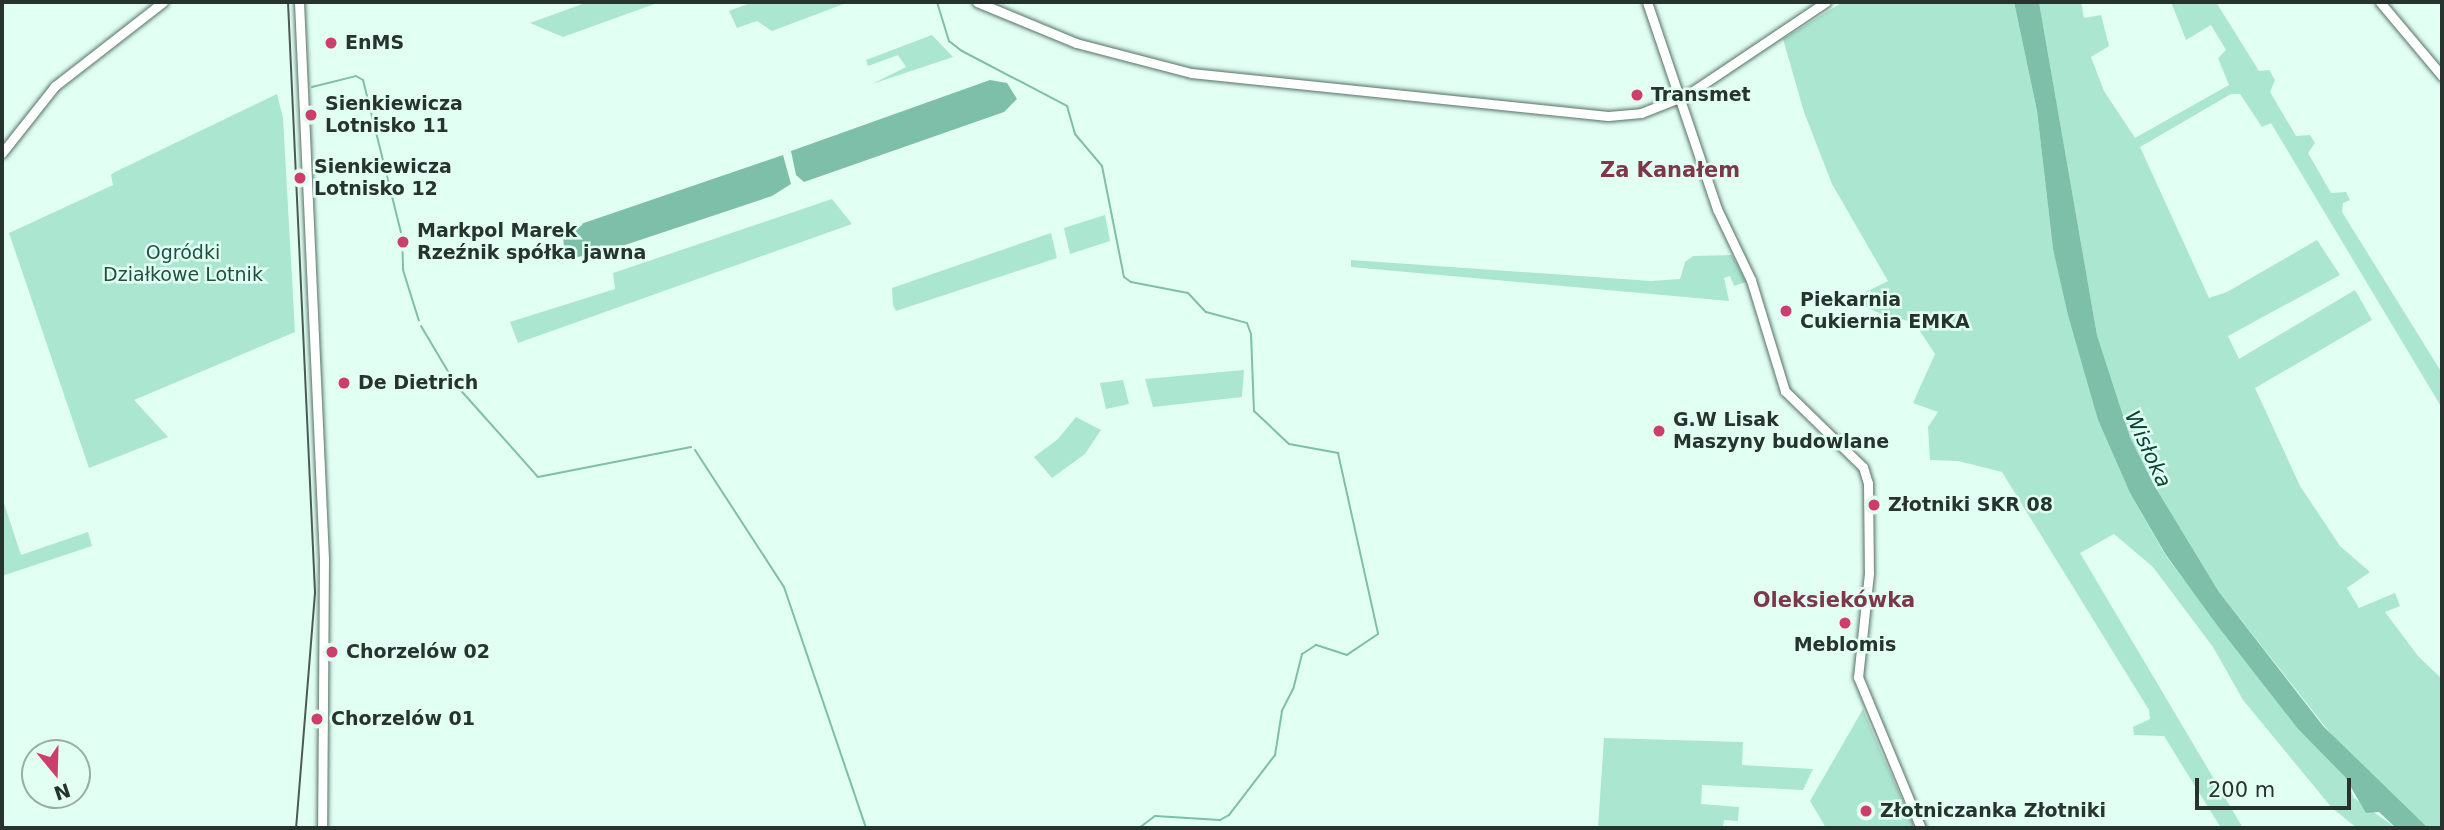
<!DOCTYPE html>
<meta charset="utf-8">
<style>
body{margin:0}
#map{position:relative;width:2444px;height:830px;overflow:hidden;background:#e1fff3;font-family:"DejaVu Sans",sans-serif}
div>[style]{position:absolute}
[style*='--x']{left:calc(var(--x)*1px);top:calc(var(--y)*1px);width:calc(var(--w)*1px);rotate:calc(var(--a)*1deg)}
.green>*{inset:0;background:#abe6d1}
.water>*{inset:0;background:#7dbfa8}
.stream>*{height:2px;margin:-1px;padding:0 1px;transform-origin:1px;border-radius:1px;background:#7dbfa8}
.roads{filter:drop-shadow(0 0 2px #577167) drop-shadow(0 0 2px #577167)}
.secondary>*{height:9px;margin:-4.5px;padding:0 4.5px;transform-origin:4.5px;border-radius:4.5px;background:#fff}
.rail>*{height:2px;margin:-1px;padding:0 1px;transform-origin:1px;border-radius:1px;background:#4a5a54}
.dots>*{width:19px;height:19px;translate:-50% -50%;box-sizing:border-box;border:4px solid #e1fff3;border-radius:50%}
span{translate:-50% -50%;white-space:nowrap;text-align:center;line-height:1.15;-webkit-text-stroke:5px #e1fff3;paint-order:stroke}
.poi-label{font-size:19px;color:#27332f;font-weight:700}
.left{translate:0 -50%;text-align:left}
.park-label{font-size:19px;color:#1c5142}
.neighbourhood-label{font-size:21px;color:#7e3749;font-weight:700}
.water-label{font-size:21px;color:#0a4435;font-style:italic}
.frame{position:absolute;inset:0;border:4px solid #27332f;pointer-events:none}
.north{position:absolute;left:21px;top:739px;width:70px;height:70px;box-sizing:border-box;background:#e1fff3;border:2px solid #97ada5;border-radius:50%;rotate:161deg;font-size:19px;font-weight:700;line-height:28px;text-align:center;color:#27332f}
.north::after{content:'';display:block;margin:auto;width:24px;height:32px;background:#cd3f6a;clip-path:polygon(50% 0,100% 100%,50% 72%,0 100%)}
.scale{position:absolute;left:2195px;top:778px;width:156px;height:32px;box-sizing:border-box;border:4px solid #27332f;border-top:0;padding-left:9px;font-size:21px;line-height:24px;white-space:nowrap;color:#27332f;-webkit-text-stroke:5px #e1fff3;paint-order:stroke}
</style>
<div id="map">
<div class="green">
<div style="clip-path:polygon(588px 2px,660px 2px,563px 37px,530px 23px)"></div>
<div style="clip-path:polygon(753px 2px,849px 2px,772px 31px,757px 21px,737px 28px,729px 11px)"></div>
<div style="clip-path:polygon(1843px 2px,2014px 2px,2037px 111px,2053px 249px,2098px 420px,2130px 493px,2166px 556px,2298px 729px,2345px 777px,2354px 798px,2396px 828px,2357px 828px,2332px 808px,2243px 700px,2213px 647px,2153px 567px,2114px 534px,2080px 553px,2243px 828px,2221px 828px,2164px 736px,2134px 735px,2133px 727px,2150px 719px,2149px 710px,2002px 472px,1958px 461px,1930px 460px,1928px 427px,1938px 412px,1913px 403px,1935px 354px,1914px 322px,1888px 317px,1850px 300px,1888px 281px,1832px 184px,1804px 112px,1783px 39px)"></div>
<div style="clip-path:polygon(2039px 2px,2081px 2px,2084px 18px,2101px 15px,2109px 46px,2091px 57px,2104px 91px,2135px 138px,2229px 85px,2218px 58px,2226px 50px,2211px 25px,2186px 40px,2171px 2px,2216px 2px,2259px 71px,2269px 70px,2275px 80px,2270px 92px,2296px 136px,2310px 135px,2315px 143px,2308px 153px,2331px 193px,2346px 192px,2350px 200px,2343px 203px,2342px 212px,2442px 373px,2442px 408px,2271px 123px,2262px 127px,2240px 94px,2231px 94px,2140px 147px,2209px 298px,2227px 292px,2317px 240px,2340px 275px,2228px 336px,2239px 359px,2355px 290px,2372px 320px,2255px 388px,2300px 486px,2340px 546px,2370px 572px,2347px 588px,2359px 608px,2395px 593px,2400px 606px,2385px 612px,2418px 656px,2442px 679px,2442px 828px,2428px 828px,2342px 748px,2219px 592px,2154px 485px,2130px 437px,2097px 335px)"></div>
<div style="clip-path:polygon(932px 35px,953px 57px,872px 84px,906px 67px,898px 55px,868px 66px,866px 60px)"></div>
<div style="clip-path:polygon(277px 94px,283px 118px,295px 332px,134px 400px,168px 437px,89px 468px,9px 233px,113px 185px,111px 175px,115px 172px)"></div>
<div style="clip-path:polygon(832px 199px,852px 224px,518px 343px,510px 322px,615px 289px,613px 273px)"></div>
<div style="clip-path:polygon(1105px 215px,1110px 241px,1070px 254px,1064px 228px)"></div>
<div style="clip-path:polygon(1051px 233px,1057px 258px,896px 311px,893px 305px,892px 288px)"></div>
<div style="clip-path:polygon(1732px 255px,1746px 282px,1734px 286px,1730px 276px,1724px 278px,1729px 301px,1351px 267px,1351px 260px,1651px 281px,1680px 279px,1685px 262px,1693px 256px)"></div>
<div style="clip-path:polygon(1244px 370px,1242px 397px,1153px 407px,1145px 379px)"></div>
<div style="clip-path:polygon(1123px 380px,1129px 404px,1106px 409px,1100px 383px)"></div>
<div style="clip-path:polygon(1076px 417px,1101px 430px,1085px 454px,1052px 478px,1034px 457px,1058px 439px)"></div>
<div style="clip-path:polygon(2px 497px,21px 555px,88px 532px,92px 546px,2px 576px)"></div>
<div style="clip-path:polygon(1863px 709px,1881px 752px,1915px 828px,1826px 828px,1810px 801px)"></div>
<div style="clip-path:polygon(1604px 738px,1743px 742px,1742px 765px,1813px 769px,1803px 790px,1702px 785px,1701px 804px,1739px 807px,1738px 821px,1724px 820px,1723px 828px,1598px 828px)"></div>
</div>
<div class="water">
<div style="clip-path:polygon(2014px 2px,2039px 2px,2097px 335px,2130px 437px,2154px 485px,2219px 592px,2324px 727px,2428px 828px,2396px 828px,2379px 812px,2366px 813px,2345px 777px,2298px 729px,2217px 625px,2166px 555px,2130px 493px,2098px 420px,2068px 315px,2053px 249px,2037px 111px)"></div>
<div style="clip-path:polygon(990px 80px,1007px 83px,1017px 99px,1004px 112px,804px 182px,796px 175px,791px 151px)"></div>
<div style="clip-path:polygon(783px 155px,791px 184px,772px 196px,616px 248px,557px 262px,556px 255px,564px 248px,563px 234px,575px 226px)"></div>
</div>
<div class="stream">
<div style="--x:937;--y:2;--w:41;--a:72.9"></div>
<div style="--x:949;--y:41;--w:16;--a:38"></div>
<div style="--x:962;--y:51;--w:119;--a:27.6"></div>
<div style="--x:1067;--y:106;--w:29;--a:74"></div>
<div style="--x:1075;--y:134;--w:42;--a:49.8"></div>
<div style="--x:1102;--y:166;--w:113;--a:78.8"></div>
<div style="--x:1124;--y:277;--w:9;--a:36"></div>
<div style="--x:1131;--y:282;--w:58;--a:10.9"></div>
<div style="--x:1188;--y:293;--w:26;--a:47"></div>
<div style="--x:1206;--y:312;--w:42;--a:15"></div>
<div style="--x:1247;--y:323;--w:12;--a:70"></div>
<div style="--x:1251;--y:334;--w:77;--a:87.8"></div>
<div style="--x:1254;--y:411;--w:48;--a:43.3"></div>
<div style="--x:1289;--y:444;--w:50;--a:10.4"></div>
<div style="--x:1338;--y:453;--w:185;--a:77.5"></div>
<div style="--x:1378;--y:634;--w:37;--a:146"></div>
<div style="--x:1347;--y:655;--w:33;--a:-162"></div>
<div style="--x:1316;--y:645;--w:17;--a:147"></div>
<div style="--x:1302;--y:654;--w:36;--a:104"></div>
<div style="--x:1293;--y:689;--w:25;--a:117"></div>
<div style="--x:1282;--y:711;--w:45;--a:99"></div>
<div style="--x:1275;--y:755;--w:76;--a:127.5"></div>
<div style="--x:1229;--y:815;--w:10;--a:151"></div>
<div style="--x:1220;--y:820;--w:65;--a:-176.5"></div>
<div style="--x:1155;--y:816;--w:20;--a:143"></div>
<div style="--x:312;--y:87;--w:45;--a:-14"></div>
<div style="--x:356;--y:76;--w:8;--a:30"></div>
<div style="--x:363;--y:80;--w:162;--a:76"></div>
<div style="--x:402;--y:237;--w:33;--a:88"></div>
<div style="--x:403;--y:270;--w:53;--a:72.6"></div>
<div style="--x:421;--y:326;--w:69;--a:59.3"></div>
<div style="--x:456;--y:385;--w:123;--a:48.3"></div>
<div style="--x:538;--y:477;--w:156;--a:-11.1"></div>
<div style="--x:695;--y:450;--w:163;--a:57"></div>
<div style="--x:784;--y:587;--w:255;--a:71.2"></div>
</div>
<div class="roads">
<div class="secondary">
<div style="--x:299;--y:2;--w:557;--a:87.43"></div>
<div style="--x:324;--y:558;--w:270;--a:90.4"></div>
<div style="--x:977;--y:2;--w:107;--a:22.5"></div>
<div style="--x:1076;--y:43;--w:119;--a:14.6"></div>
<div style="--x:1191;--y:73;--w:419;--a:5.9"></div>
<div style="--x:1608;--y:116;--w:33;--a:-5"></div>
<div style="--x:1641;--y:113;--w:49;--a:-21.4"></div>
<div style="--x:1687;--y:95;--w:167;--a:-33.8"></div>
<div style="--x:1647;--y:2;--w:219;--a:71.3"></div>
<div style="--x:1717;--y:209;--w:79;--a:64.4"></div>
<div style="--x:1751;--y:280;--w:116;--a:73"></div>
<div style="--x:1785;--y:391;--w:109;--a:44.3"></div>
<div style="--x:1863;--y:467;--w:17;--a:73"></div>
<div style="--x:1868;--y:483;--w:90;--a:89.4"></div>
<div style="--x:1869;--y:573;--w:105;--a:96"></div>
<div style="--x:1858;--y:677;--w:164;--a:67.4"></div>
<div style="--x:2380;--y:2;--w:97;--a:50"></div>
<div style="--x:2;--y:153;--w:85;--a:-51.7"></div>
<div style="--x:55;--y:86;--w:137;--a:-37.9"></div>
</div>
</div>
<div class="rail">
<div style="--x:288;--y:2;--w:592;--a:87.38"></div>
<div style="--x:315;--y:593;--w:236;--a:94.6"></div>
</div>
<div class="dots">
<div style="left:331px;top:43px;background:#cd3f6a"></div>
<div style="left:1637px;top:95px;background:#cd3f6a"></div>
<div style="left:311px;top:115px;background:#cd3f6a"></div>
<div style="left:300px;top:178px;background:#cd3f6a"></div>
<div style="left:403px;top:242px;background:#cd3f6a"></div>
<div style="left:1786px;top:311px;background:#cd3f6a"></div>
<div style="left:344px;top:383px;background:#cd3f6a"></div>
<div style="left:1659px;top:431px;background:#cd3f6a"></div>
<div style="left:1874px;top:505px;background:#cd3f6a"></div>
<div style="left:1845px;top:623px;background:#cd3f6a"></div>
<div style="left:332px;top:652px;background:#cd3f6a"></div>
<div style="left:317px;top:719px;background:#cd3f6a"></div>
<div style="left:1866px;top:811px;background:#cd3f6a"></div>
</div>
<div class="poi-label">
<span class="left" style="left:345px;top:43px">EnMS</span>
<span class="left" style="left:1651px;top:95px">Transmet</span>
<span class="left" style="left:325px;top:115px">Sienkiewicza<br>Lotnisko 11</span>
<span class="left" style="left:314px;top:178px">Sienkiewicza<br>Lotnisko 12</span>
<span class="left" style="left:417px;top:242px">Markpol Marek<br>Rzeźnik spółka jawna</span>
<span class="left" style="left:1800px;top:311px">Piekarnia<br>Cukiernia EMKA</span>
<span class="left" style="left:358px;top:383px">De Dietrich</span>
<span class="left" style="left:1673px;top:431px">G.W Lisak<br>Maszyny budowlane</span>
<span class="left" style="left:1888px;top:505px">Złotniki SKR 08</span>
<span style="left:1845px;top:645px">Meblomis</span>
<span class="left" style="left:346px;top:652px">Chorzelów 02</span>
<span class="left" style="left:331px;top:719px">Chorzelów 01</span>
<span class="left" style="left:1880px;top:811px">Złotniczanka Złotniki</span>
</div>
<div class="park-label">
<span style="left:183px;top:264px">Ogródki<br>Działkowe Lotnik</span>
</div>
<div class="neighbourhood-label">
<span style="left:1670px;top:170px">Za Kanałem</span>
<span style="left:1834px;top:600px">Oleksiekówka</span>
</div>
<div class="water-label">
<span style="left:2148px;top:449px;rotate:65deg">Wisłoka</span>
</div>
<div class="frame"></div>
<div class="north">N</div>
<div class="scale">200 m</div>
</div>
